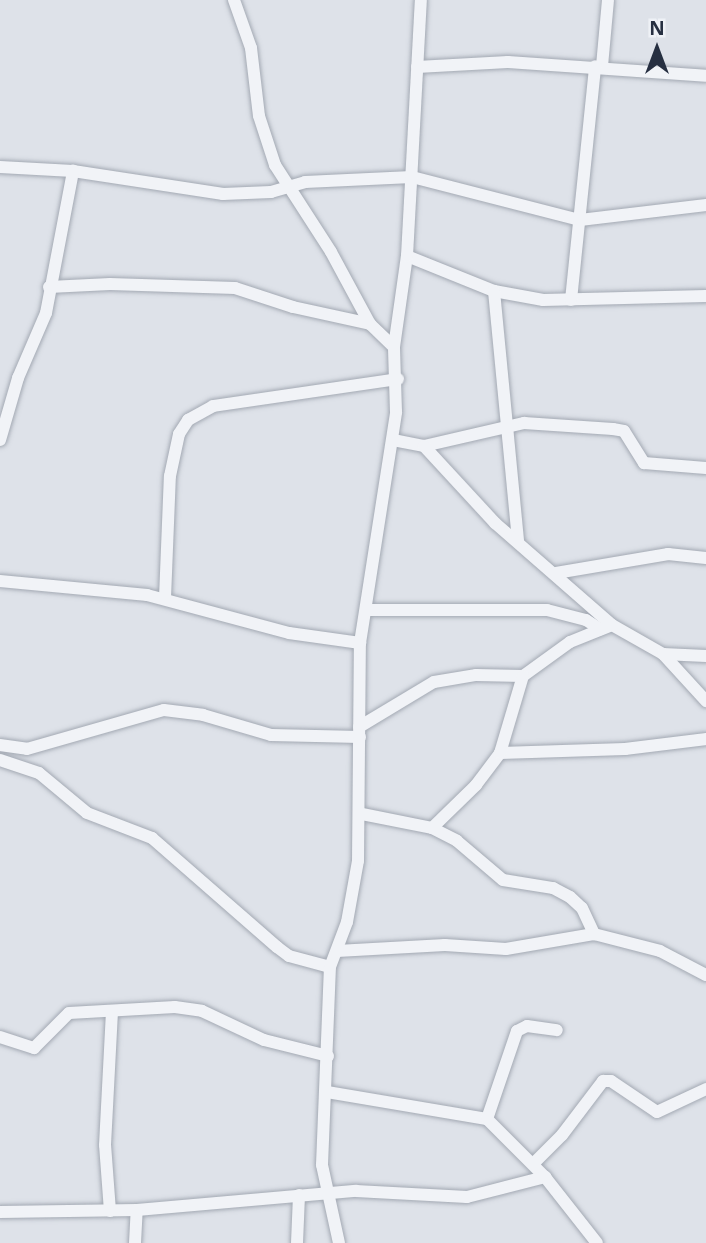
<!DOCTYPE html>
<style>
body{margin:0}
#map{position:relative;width:706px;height:1243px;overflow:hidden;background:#dee2e9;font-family:"Noto Sans",sans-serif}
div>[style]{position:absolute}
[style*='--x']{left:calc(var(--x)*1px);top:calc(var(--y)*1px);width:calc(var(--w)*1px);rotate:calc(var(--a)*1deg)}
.roads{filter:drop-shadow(0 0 2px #a3a9b3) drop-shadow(0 0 2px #a3a9b3)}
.street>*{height:12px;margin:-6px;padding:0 6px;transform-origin:6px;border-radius:6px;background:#f1f3f7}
span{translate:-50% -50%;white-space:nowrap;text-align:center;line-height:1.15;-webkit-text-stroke:7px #eef1f6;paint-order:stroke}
.north{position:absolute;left:622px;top:14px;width:70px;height:70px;-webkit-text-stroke:5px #eef1f6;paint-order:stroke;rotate:0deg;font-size:19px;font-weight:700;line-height:28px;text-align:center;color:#262f41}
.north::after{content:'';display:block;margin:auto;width:24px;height:32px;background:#262f41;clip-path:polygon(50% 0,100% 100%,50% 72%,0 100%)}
</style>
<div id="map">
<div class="roads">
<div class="street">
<div style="--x:234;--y:0;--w:51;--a:70.5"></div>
<div style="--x:251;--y:48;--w:68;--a:83.3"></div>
<div style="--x:259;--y:116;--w:52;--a:71.9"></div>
<div style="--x:275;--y:165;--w:103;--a:57.2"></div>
<div style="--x:331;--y:252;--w:82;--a:61.6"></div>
<div style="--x:370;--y:324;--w:33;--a:44"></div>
<div style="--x:602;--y:66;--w:66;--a:-84.8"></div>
<div style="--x:417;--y:67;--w:91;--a:-3.1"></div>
<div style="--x:508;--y:62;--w:198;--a:4"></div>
<div style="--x:0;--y:167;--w:73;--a:3.1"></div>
<div style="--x:73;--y:171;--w:152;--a:8.7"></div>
<div style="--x:223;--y:194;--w:48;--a:-2.4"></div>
<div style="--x:271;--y:192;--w:35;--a:-16"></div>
<div style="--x:305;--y:182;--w:107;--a:-2.7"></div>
<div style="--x:412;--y:177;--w:173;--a:14.4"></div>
<div style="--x:580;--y:220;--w:127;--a:-6.8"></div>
<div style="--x:407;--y:256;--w:94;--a:21.9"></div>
<div style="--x:494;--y:291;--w:50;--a:10.4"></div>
<div style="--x:543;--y:300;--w:163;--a:-1.4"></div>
<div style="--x:49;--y:287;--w:61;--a:-2.8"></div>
<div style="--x:110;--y:284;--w:125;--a:1.8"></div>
<div style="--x:235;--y:288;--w:61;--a:18.1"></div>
<div style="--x:293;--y:307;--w:79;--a:12.4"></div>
<div style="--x:494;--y:291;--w:252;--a:84.5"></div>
<div style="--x:571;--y:300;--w:235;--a:-84.1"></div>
<div style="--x:0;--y:440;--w:65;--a:-73.8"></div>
<div style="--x:18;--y:378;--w:71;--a:-66.7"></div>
<div style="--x:46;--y:313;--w:145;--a:-79.2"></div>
<div style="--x:393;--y:440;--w:32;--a:11"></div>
<div style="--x:424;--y:446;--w:103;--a:-13"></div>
<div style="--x:524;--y:423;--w:89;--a:3.9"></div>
<div style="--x:613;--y:429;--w:11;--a:10"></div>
<div style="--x:624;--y:431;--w:38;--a:58"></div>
<div style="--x:644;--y:463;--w:62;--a:4.6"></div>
<div style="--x:424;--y:446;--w:105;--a:47.3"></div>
<div style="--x:495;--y:523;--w:155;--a:41.1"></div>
<div style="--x:612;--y:625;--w:59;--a:29.6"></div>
<div style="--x:663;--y:654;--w:64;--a:47.5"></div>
<div style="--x:556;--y:573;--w:114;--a:-9.6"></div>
<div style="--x:668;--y:554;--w:38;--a:6"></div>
<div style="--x:0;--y:581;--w:148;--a:5.4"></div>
<div style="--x:147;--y:595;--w:147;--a:15"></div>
<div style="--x:289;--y:633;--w:72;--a:8"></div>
<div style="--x:165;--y:598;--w:122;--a:-87.7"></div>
<div style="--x:170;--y:476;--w:43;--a:-77.9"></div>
<div style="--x:179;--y:434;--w:17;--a:-57"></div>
<div style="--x:188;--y:420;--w:29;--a:-29"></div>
<div style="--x:213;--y:406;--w:187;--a:-8.3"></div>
<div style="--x:367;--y:610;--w:180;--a:0"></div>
<div style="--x:547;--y:610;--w:40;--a:14.4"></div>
<div style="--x:586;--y:620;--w:17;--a:33"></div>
<div style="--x:663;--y:654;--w:43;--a:2.7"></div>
<div style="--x:359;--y:727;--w:87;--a:-31"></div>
<div style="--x:434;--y:682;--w:43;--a:-9.5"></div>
<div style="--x:476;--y:675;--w:47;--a:1.2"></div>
<div style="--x:523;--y:676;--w:58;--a:-35.9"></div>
<div style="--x:570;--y:642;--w:45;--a:-22"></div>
<div style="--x:0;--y:745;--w:27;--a:8"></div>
<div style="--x:27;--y:749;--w:142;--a:-15.9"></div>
<div style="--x:164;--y:710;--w:39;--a:7"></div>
<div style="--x:203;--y:715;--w:71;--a:16.4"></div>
<div style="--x:271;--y:735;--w:89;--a:1.3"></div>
<div style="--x:500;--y:753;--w:125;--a:-1.8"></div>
<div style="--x:625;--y:749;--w:82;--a:-7"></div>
<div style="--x:0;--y:760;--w:41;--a:18.4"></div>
<div style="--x:39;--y:773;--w:62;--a:39.8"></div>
<div style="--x:87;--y:813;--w:70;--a:21"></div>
<div style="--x:152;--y:838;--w:166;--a:41.1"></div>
<div style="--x:277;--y:947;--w:15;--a:37"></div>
<div style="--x:289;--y:956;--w:42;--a:15"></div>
<div style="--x:362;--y:814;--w:71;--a:11.3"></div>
<div style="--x:432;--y:828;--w:28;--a:27"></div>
<div style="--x:457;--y:841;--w:60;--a:40.3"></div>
<div style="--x:503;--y:880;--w:51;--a:9.1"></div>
<div style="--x:553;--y:888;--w:19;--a:28"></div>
<div style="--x:570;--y:897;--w:16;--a:43"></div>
<div style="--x:582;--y:908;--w:29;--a:65"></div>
<div style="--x:432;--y:828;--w:62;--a:-44.3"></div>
<div style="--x:476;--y:785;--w:40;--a:-53"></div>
<div style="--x:500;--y:753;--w:80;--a:-73.4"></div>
<div style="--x:337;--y:951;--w:108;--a:-3.2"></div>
<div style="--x:445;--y:945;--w:61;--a:3.8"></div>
<div style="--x:506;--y:949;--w:89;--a:-9.7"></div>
<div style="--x:594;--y:934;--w:68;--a:14.4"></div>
<div style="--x:660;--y:951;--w:52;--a:27.6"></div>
<div style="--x:0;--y:1037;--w:36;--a:18"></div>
<div style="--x:34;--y:1048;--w:49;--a:-45"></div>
<div style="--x:69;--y:1013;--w:106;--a:-3.2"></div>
<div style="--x:175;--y:1007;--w:27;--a:8"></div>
<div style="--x:202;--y:1011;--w:68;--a:25.1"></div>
<div style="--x:264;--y:1040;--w:66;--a:14"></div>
<div style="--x:327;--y:1092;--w:162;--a:9.6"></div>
<div style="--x:487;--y:1119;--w:82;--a:45"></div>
<div style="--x:545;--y:1177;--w:84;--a:51.8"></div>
<div style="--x:487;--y:1119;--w:93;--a:-71.2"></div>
<div style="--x:517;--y:1031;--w:11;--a:-27"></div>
<div style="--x:527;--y:1026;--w:30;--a:8"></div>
<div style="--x:533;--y:1164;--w:41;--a:-45"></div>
<div style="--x:562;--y:1135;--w:68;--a:-52.8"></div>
<div style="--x:603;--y:1081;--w:8;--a:0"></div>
<div style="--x:611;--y:1081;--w:55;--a:34"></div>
<div style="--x:657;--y:1112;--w:54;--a:-25.1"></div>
<div style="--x:110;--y:1211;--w:66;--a:-94.3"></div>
<div style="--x:105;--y:1145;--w:134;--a:-87"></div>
<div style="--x:0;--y:1212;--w:137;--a:-0.8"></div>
<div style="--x:137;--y:1210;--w:220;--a:-5"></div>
<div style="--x:356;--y:1191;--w:111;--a:3.1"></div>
<div style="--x:467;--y:1197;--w:81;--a:-14.4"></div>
<div style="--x:135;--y:1243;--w:33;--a:-87"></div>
<div style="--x:297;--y:1243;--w:48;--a:-87.6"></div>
<div style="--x:339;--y:1243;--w:80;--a:-102.3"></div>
<div style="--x:322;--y:1165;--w:198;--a:-87.7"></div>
<div style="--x:330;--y:967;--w:48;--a:-69.3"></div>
<div style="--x:347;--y:922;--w:62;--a:-79.8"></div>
<div style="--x:358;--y:861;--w:218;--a:-89.5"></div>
<div style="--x:360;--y:643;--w:234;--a:-81.1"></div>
<div style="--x:396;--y:412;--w:65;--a:-91.8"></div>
<div style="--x:394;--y:347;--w:92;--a:-81.9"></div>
<div style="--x:407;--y:256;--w:256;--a:-86.9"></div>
</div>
</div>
<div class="north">N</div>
</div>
